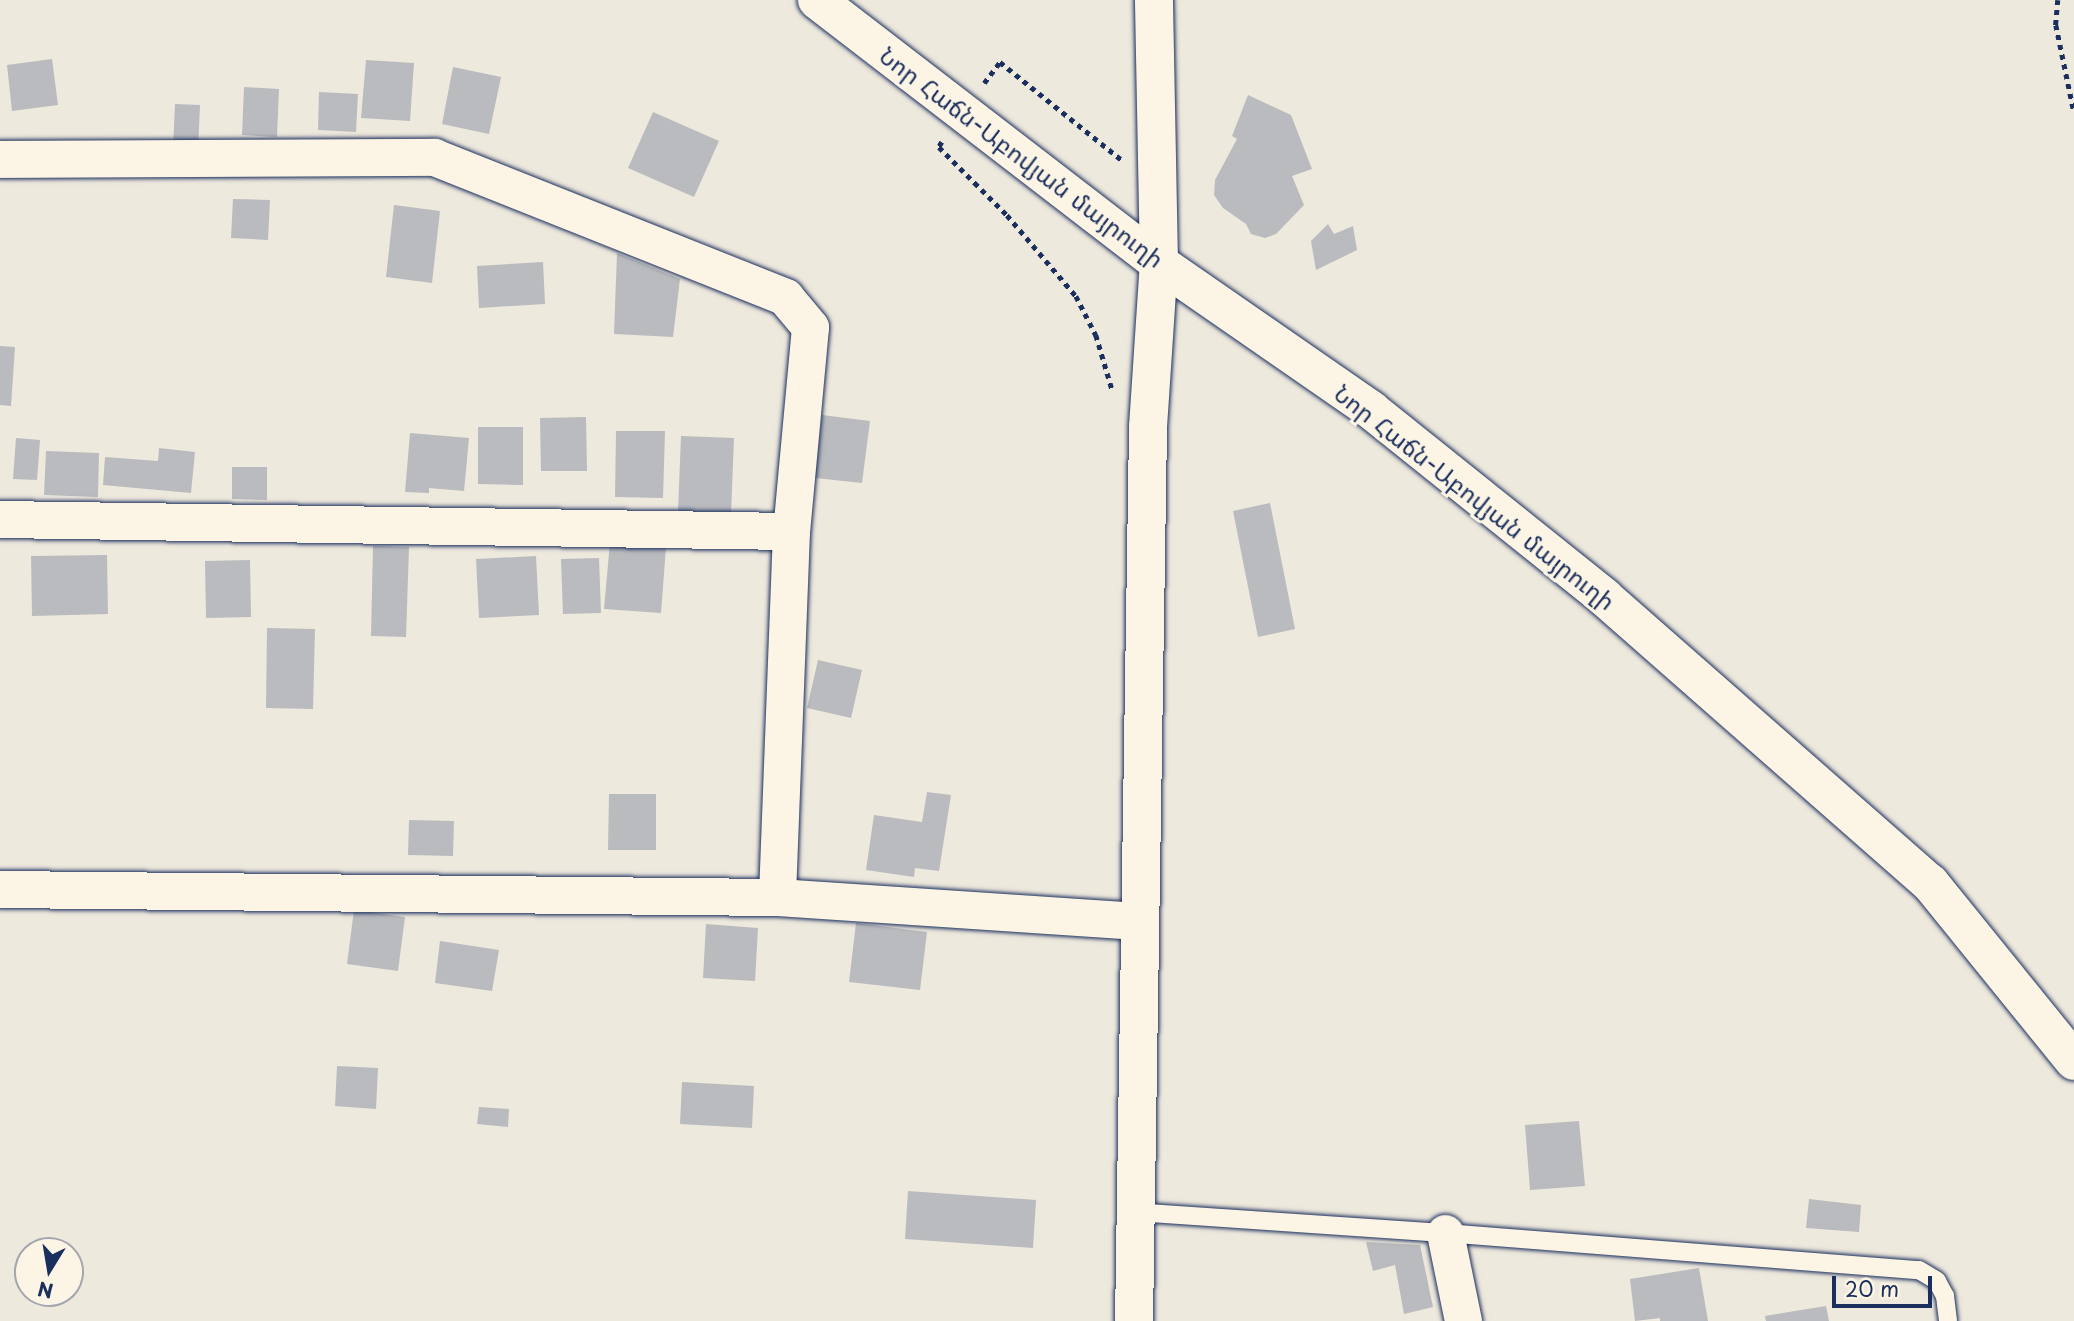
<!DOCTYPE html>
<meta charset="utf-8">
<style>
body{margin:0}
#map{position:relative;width:2074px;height:1321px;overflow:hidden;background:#eee9dd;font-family:"Playpen Sans","Noto Sans Armenian",sans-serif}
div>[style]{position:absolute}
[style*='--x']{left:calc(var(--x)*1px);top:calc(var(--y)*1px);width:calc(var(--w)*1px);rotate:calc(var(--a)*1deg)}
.building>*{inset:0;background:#babbbe}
.path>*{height:4.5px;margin-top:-2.25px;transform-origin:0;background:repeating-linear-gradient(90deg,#1b2f5e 0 5px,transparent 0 10px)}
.roads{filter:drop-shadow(0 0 2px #1b2f5e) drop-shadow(0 0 2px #1b2f5e)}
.lane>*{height:18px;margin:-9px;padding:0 9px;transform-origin:9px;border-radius:9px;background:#fcf5e5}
.street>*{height:37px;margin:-18.5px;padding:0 18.5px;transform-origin:18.5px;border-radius:18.5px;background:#fcf5e5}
.secondary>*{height:38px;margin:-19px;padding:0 19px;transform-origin:19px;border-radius:19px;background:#fcf5e5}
.primary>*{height:38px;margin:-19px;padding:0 19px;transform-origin:19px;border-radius:19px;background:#fcf5e5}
span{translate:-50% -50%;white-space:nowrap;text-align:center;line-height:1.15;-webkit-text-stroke:6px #fcf5e5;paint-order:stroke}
.street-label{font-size:24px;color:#1b2f5e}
.north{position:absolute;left:14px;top:1237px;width:70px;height:70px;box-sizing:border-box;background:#fcf5e5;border:2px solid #a2a6af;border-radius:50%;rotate:191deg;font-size:19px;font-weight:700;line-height:28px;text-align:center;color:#1b2f5e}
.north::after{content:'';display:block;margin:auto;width:24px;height:32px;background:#1b2f5e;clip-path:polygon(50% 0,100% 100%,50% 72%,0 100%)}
.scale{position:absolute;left:1832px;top:1276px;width:100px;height:32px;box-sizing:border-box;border:4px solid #1b2f5e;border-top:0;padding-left:9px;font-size:21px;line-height:24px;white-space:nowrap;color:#1b2f5e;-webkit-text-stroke:5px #fcf5e5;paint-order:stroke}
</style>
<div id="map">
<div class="building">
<div style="clip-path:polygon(52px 59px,58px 105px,12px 111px,7px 65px)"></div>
<div style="clip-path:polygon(366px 60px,414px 63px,410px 121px,361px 118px)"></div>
<div style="clip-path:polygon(453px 67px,501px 77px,489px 134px,442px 124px)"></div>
<div style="clip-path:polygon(244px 87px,279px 89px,277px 137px,242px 135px)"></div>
<div style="clip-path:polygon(319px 92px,358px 94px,356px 132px,318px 130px)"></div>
<div style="clip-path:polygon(1248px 95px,1291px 115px,1312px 169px,1292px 176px,1304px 205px,1276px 234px,1265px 238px,1251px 234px,1246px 224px,1223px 208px,1214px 195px,1215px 180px,1237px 139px,1232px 136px)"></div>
<div style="clip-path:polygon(175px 104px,200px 105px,198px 150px,173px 149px)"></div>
<div style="clip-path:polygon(653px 112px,719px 141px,694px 197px,628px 168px)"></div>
<div style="clip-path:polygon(233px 199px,270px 200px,268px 240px,231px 238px)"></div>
<div style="clip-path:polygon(394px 205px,440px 211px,432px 283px,386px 277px)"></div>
<div style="clip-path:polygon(1328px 224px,1334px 234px,1353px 226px,1357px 250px,1316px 270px,1311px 241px)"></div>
<div style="clip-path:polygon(617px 253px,680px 279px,673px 337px,614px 334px)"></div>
<div style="clip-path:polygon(543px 262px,545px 304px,479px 308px,477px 266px)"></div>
<div style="clip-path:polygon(0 346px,15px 347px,11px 406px,0 405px)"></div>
<div style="clip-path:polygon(822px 415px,870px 421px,862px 483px,815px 478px)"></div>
<div style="clip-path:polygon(586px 417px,587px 471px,541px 471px,540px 418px)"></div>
<div style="clip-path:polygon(478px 427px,523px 427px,523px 485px,478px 484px)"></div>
<div style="clip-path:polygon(616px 431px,665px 431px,663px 498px,615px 497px)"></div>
<div style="clip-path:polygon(410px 433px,469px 438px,464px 491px,429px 488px,429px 493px,405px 492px)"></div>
<div style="clip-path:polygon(681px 436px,734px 438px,731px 514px,678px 512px)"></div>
<div style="clip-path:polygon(16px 438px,40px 440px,37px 480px,13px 479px)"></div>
<div style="clip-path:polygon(159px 448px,195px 452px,191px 493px,103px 485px,105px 457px,158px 461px)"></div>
<div style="clip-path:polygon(46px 451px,99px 453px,98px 497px,44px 495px)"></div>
<div style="clip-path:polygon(232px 467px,267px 467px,267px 500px,232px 499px)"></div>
<div style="clip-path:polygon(1270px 503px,1295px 629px,1258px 637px,1233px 511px)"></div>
<div style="clip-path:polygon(610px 542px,666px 547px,661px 613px,604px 609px)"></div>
<div style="clip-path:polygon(373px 546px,409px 547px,406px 637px,371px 636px)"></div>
<div style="clip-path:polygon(107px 555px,108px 614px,32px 616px,31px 556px)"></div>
<div style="clip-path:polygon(536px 556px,539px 615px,479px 618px,476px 559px)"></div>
<div style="clip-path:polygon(599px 558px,601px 613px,563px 614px,561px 559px)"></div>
<div style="clip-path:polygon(250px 560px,251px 617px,206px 618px,205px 561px)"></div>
<div style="clip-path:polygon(267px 628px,315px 629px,313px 709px,266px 708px)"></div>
<div style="clip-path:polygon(818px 660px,862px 670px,851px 718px,807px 708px)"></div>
<div style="clip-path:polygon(927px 792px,951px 795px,939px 871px,915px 868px,914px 877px,866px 870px,874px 815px,922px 822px)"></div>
<div style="clip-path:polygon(609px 794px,656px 794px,656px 850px,608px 850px)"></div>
<div style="clip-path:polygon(409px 820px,454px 821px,453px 856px,408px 855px)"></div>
<div style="clip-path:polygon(354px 910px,405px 917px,398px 971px,347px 964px)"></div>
<div style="clip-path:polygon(856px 923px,927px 932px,920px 990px,849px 982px)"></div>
<div style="clip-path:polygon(706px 924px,758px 928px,755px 981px,703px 978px)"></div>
<div style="clip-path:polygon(440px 941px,499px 950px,492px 991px,435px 983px)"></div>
<div style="clip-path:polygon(337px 1066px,378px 1068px,376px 1109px,335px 1106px)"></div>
<div style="clip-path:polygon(682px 1082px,754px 1086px,752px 1128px,680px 1124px)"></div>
<div style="clip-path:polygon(479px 1107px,509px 1109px,508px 1127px,477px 1124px)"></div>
<div style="clip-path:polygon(1579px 1121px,1585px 1186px,1530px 1190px,1525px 1125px)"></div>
<div style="clip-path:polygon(908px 1191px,1036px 1200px,1033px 1248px,905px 1239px)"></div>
<div style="clip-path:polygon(1809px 1199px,1861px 1205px,1859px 1232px,1806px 1228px)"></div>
<div style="clip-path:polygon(1366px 1242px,1420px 1245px,1433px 1307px,1404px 1314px,1395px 1265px,1373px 1271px)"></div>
<div style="clip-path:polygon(1699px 1268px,1708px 1321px,1660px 1321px,1660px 1318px,1635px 1321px,1630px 1279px)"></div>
<div style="clip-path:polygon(1826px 1306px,1829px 1321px,1766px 1321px,1765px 1316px)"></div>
</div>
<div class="path">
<div style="--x:2058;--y:0;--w:25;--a:95"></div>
<div style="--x:2056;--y:25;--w:89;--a:78.3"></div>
<div style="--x:984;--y:83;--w:26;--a:-53"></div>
<div style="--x:1000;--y:62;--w:156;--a:38.8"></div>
<div style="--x:942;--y:142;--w:6;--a:121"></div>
<div style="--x:939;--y:147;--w:96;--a:45"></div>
<div style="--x:1007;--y:215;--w:106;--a:49.6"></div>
<div style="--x:1076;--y:296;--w:44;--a:62.9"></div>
<div style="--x:1096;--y:335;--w:56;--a:73.5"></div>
</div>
<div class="roads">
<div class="lane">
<div style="--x:1134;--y:1212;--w:312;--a:3.9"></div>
<div style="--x:1445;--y:1233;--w:475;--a:4.5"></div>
<div style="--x:1919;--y:1270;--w:21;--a:31"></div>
<div style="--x:1937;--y:1281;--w:17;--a:62"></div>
<div style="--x:1945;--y:1296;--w:25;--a:83"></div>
</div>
<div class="street">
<div style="--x:0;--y:159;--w:434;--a:-0.3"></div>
<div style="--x:434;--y:157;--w:378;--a:21.7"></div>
<div style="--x:785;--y:297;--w:39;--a:50"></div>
<div style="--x:810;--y:327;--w:205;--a:95.3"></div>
<div style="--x:0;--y:519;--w:791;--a:0.87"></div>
<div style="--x:791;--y:531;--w:366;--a:92.2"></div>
<div style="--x:777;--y:897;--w:362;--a:3.8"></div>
<div style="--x:0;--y:889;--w:777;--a:0.59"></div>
<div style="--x:1445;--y:1233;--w:90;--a:78.4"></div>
</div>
<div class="secondary">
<div style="--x:1134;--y:1321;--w:894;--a:-89.1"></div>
<div style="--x:1148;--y:427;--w:164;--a:-86.2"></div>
<div style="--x:1159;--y:263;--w:263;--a:-91.1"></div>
</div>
<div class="primary">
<div style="--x:817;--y:0;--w:431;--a:37.6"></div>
<div style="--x:1159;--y:263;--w:258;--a:34.7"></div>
<div style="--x:1371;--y:410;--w:299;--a:38.7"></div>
<div style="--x:1604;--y:597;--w:434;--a:41.3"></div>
<div style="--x:1930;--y:883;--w:229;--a:51"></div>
</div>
</div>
<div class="street-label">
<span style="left:1022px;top:157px;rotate:37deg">Նոր Հաճն-Աբովյան մայրուղի</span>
<span style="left:1475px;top:497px;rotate:38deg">Նոր Հաճն-Աբովյան մայրուղի</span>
</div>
<div class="north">N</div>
<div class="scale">20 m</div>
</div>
